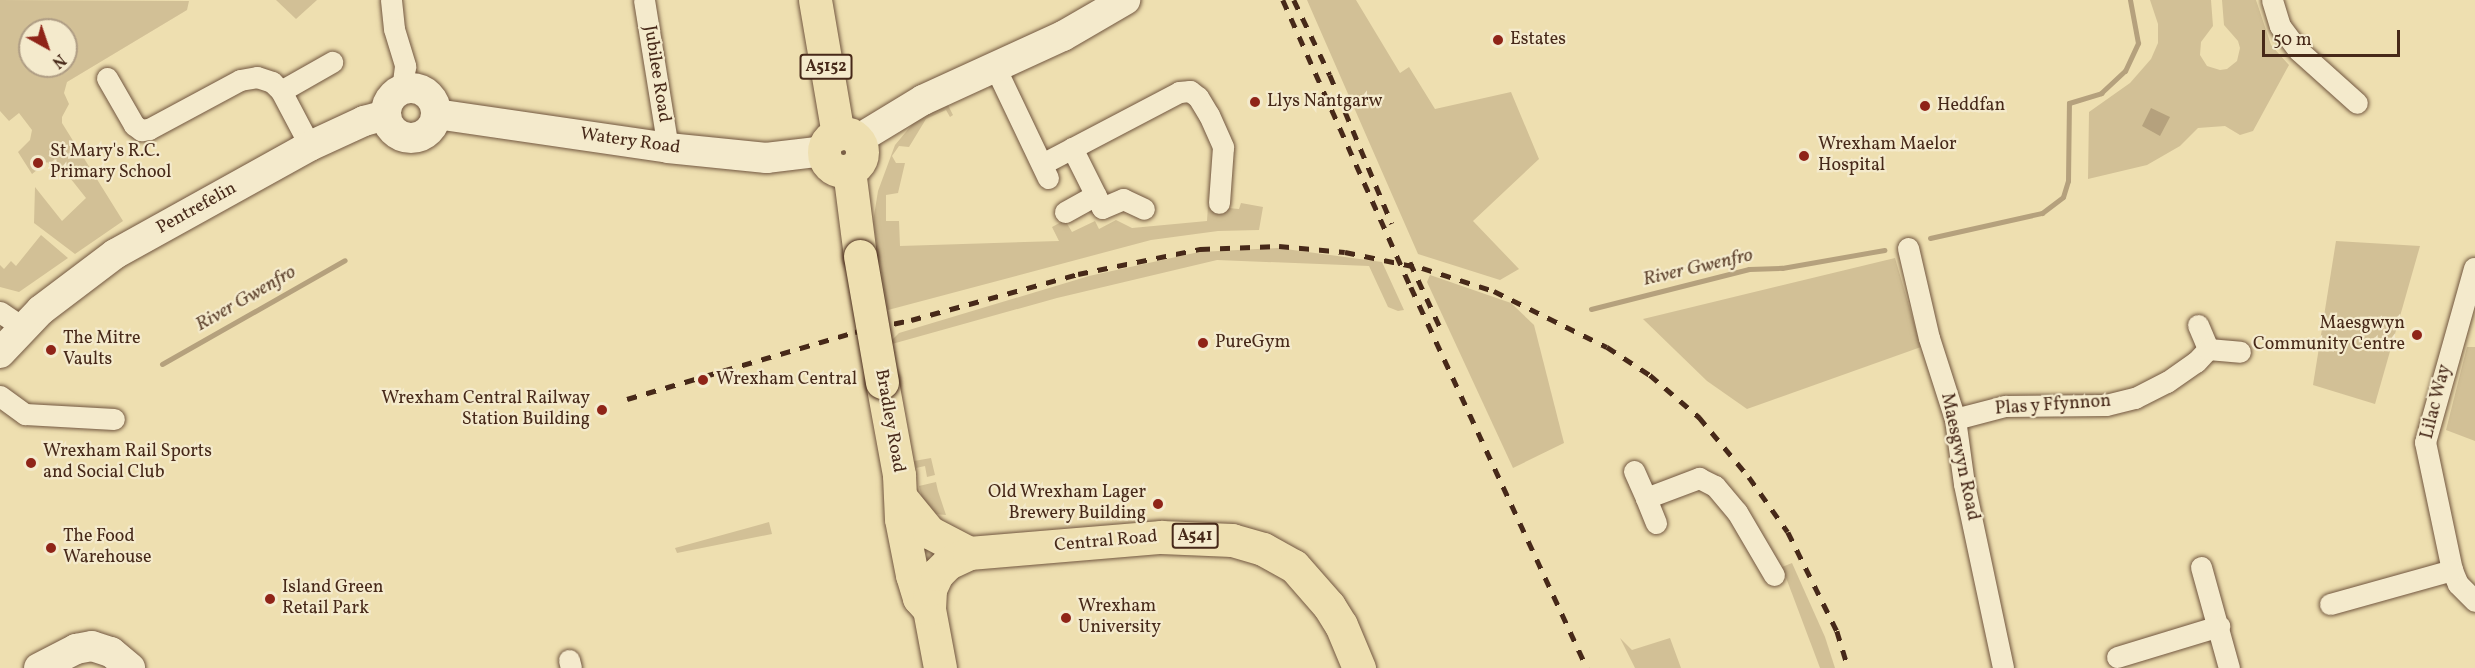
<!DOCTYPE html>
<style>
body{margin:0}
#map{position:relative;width:2475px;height:668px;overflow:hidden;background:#eedfb0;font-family:Vollkorn,serif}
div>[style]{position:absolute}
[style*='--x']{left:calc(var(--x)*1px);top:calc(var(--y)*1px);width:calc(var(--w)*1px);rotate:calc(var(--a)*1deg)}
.green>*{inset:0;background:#d2c096}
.water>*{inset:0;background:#b5a17d}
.stream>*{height:5px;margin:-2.5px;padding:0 2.5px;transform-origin:2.5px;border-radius:2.5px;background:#b5a17d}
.roads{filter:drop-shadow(0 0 2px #71563f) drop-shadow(0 0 2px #71563f)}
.street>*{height:21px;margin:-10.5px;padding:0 10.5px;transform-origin:10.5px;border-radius:10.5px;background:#f4eacc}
.secondary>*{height:30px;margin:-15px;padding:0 15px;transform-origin:15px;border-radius:15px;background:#f4eacc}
.secondary>.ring{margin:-15px;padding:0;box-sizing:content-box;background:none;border:30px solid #f4eacc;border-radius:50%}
.primary>*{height:33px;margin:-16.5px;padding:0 16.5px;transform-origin:16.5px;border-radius:16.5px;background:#eedfb0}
.primary>.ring{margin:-16.5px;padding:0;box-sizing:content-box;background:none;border:33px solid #eedfb0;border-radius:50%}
.rail>*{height:4.5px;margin-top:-2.25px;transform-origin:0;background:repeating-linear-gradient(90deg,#472919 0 10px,transparent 0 20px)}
.bridges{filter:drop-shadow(0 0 2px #472919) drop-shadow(0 0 2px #472919)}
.primary-bridge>*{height:33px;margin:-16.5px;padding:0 16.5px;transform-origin:16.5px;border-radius:16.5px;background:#eedfb0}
.dots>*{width:16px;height:16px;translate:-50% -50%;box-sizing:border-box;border:3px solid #f4eacc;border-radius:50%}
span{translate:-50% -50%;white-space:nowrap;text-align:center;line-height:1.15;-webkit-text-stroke:4.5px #f4eacc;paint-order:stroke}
.shield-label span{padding:2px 4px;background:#f4eacc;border:2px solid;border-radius:4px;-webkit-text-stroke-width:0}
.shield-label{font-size:16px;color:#472919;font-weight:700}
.poi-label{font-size:18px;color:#472919}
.left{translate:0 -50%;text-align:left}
.right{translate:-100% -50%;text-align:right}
.street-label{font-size:18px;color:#472919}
.water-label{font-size:20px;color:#624732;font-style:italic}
.north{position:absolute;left:18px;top:18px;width:60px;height:60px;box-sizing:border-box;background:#f4eacc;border:2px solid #af9d84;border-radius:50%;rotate:140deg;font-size:16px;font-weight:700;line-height:24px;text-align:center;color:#472919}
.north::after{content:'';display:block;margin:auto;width:21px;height:27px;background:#8f2418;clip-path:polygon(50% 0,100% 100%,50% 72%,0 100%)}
.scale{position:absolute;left:2262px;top:30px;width:138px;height:27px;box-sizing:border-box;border:3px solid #472919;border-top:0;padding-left:8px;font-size:18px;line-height:21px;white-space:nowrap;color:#472919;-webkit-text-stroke:4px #f4eacc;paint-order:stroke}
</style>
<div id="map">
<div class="green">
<div style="clip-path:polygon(evenodd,0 0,189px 1px,187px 10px,67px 82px,64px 93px,69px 104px,62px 117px,62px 123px,123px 221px,75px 254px,34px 223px,35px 187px,62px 221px,86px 198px,55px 159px,49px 164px,47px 162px,32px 174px,18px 152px,30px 140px,32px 130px,19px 113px,9px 121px,0 111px,0 0,30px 30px,66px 30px,66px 66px,30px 66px,30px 30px)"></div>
<div style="clip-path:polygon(276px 0,317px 0,296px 19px)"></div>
<div style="clip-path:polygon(1307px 0,1356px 0,1400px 73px,1409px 67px,1435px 109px,1511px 92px,1539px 159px,1473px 221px,1519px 269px,1500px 280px,1418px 254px)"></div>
<div style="clip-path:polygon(2150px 0,2211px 0,2213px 26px,2201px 42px,2200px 55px,2207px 66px,2220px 70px,2227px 69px,2237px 61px,2240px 48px,2238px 41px,2224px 25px,2222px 0,2256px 0,2271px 45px,2289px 65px,2253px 131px,2240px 135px,2225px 126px,2198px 128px,2180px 146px,2147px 165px,2088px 179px,2089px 112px,2130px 83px,2151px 59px,2158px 43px,2158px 24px)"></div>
<div style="clip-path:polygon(946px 101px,953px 115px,950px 117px,946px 110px,926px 119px,909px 147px,899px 146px,892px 156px,896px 163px,905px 163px,898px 193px,886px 195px,886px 221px,899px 221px,900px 246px,1059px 241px,1052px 227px,1065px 220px,1072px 232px,1095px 221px,1099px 229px,1116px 220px,1132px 228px,1207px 221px,1208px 206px,1239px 209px,1241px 203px,1263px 207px,1259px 230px,1218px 231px,1151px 240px,888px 310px,873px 222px,878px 191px,895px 145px,920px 115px)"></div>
<div style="clip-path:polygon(41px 235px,68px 258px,19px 292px,0 287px,0 265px,4px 269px,11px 261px,16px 266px)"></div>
<div style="clip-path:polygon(2336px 241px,2420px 246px,2375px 404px,2313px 385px)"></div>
<div style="clip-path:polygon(1278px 248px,1382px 262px,1404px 310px,1398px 311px,1388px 307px,1369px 266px,1217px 260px,1057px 298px,892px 344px,891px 341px,899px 333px,1089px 276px,1199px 252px)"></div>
<div style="clip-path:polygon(1895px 258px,1921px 347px,1747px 409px,1707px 381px,1643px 319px)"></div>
<div style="clip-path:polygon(1430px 275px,1511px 303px,1534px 325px,1564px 443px,1513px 468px,1427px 282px)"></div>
<div style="clip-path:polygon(2467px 347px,2475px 347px,2475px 441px,2446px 430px)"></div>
<div style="clip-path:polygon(931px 458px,935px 475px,927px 477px,925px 466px,916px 468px,914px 461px)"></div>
<div style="clip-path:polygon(936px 482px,938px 491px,946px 515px,935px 514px,922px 499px,919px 486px)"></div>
<div style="clip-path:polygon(769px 522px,772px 534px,677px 553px,675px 548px)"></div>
<div style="clip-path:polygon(1792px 563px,1825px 637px,1835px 668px,1820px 668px,1782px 567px)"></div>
<div style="clip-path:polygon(1620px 638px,1632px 650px,1670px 638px,1681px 668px,1635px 668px)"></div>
</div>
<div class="water">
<div style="clip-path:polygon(2151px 108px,2170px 117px,2160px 136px,2142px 126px)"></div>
</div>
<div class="stream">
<div style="--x:1930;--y:238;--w:115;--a:-12.6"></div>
<div style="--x:2042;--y:213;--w:26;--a:-37"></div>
<div style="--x:2063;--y:197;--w:17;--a:-73"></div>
<div style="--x:2068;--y:181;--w:78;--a:-89.3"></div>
<div style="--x:2069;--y:103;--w:34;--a:-17"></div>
<div style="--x:2101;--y:93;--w:33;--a:-43"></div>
<div style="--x:2125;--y:71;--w:31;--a:-65"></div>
<div style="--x:2138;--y:43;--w:44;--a:-100.5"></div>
<div style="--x:1591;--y:309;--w:163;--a:-14.2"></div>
<div style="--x:1749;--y:269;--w:33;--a:-2"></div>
<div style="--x:1782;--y:268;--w:104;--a:-10"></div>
<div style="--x:162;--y:364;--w:210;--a:-29.6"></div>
</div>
<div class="roads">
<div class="street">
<div style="--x:391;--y:0;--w:29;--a:84"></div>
<div style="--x:394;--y:29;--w:39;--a:73"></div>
<div style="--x:405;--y:66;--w:23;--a:97"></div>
<div style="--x:644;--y:0;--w:150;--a:80.8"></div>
<div style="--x:2272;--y:0;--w:27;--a:73"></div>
<div style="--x:2280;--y:26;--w:30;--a:53"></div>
<div style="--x:2298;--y:50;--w:79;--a:41.9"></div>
<div style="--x:995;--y:67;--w:123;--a:64.5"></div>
<div style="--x:107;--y:78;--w:54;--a:60.1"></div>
<div style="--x:134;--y:125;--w:9;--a:36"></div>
<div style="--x:141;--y:130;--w:8;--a:-7"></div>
<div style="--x:149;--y:129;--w:103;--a:-28.3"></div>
<div style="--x:240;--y:80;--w:17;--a:-10"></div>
<div style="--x:257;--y:77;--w:16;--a:18"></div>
<div style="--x:272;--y:82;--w:13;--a:45"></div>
<div style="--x:281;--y:91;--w:62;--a:62.2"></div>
<div style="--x:281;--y:91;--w:59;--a:-29.6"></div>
<div style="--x:1072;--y:148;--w:67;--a:63.4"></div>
<div style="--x:1102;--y:208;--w:23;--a:-23"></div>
<div style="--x:1123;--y:199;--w:23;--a:25"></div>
<div style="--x:1042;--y:164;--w:155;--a:-27.7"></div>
<div style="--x:1179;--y:92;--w:11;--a:-5"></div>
<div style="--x:1190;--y:91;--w:10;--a:37"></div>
<div style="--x:1198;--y:97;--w:21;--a:59"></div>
<div style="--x:1209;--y:115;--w:35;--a:66"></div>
<div style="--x:1223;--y:147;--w:56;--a:94.1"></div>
<div style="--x:1065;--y:212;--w:35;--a:-29"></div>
<div style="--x:1908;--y:248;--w:92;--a:76.9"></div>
<div style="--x:1929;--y:338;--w:85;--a:72.2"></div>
<div style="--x:1955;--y:419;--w:66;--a:82.1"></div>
<div style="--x:1964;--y:484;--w:188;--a:78"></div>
<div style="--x:2474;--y:268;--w:181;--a:105.7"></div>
<div style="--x:2425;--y:442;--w:131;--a:78.1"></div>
<div style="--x:2452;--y:570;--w:15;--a:67"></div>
<div style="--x:2458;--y:584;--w:24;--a:45"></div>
<div style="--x:0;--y:312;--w:27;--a:34"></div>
<div style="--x:2198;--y:325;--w:26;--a:67"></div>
<div style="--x:0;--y:396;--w:31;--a:36"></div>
<div style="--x:25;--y:414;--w:89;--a:3.2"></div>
<div style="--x:1955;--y:419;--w:52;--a:-14.6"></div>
<div style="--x:2005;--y:406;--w:101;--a:-0.6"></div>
<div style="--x:2106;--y:405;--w:30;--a:-14"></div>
<div style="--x:2135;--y:398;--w:36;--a:-27"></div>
<div style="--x:2167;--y:382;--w:35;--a:-35"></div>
<div style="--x:2196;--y:362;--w:18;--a:-47"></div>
<div style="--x:2208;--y:349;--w:32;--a:5"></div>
<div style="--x:1634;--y:471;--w:30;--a:66"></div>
<div style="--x:1656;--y:523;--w:27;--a:-112"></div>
<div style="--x:1646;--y:498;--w:57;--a:-20.7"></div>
<div style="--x:1699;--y:478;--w:18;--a:27"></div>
<div style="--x:1715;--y:486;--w:34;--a:50"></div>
<div style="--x:1737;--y:512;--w:73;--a:59.6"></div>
<div style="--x:2201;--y:567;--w:105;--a:74.5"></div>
<div style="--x:2330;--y:604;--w:127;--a:-15.6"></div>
<div style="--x:2117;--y:657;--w:107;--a:-16.9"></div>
<div style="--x:569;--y:660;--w:8;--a:76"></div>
</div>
<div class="secondary">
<div class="ring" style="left:386px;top:88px;width:20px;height:20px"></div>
<div style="--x:436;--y:114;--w:234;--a:8.3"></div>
<div style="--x:668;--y:148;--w:99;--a:5.8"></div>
<div style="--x:766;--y:158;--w:58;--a:-6.9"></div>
<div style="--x:857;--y:140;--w:77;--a:-31.2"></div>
<div style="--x:923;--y:100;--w:154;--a:-24.6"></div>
<div style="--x:1063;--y:36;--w:72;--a:-30.1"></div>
<div style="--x:0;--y:353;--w:59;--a:-46.4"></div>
<div style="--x:41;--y:310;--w:93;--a:-37.1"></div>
<div style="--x:115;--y:254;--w:223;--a:-29"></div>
<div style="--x:310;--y:146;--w:60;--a:-24.8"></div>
<div style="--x:364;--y:121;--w:23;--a:-15"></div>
<div style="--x:39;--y:668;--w:42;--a:-27.2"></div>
<div style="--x:76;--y:649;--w:16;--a:-11"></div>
<div style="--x:92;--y:646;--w:20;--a:18"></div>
<div style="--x:111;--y:652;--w:25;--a:40"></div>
</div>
<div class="primary">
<div style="--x:815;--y:0;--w:136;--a:80.3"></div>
<div class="ring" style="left:824px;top:133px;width:5px;height:5px"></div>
<div style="--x:849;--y:170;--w:87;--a:82.7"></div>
<div style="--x:882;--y:382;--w:95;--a:79.6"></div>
<div style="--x:899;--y:475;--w:44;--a:87.4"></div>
<div style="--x:901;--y:519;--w:57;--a:78.9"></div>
<div style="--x:912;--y:575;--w:24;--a:73"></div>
<div style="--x:919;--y:598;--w:15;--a:48"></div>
<div style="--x:929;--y:609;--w:60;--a:79.4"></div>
<div style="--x:902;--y:499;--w:43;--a:50.7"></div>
<div style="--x:929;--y:532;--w:45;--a:27.7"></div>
<div style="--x:929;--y:609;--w:20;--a:-87"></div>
<div style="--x:930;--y:589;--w:17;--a:-65"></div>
<div style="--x:937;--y:574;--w:16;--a:-45"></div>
<div style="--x:948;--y:563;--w:23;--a:-25"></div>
<div style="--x:969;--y:553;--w:193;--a:-4.8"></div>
<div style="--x:1161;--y:537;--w:71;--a:2.4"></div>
<div style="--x:1232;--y:540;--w:32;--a:16"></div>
<div style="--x:1263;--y:549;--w:35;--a:29"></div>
<div style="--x:1294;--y:566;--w:53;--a:48.8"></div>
<div style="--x:1329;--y:606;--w:22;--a:58"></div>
<div style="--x:1341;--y:625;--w:47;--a:67.3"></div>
</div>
</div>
<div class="rail">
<div style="--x:1283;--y:0;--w:314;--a:66"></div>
<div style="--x:1411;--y:287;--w:420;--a:65.2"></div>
<div style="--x:1294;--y:0;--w:83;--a:64.4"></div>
<div style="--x:1330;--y:75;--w:161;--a:67.4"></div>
<div style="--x:1410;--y:262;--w:72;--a:65.2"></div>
<div style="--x:627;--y:399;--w:238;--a:-16.4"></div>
<div style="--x:855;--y:332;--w:57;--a:-12.1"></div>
<div style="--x:911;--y:320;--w:173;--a:-15.4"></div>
<div style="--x:1078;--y:274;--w:125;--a:-11.6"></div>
<div style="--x:1200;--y:249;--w:79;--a:-2.2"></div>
<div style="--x:1279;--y:246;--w:66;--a:5.2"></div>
<div style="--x:1345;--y:252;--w:79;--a:11.7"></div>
<div style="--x:1422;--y:268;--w:76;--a:17.7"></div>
<div style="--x:1494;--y:291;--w:126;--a:26.4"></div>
<div style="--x:1607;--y:347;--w:51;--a:33.1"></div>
<div style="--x:1650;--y:375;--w:65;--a:40.6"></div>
<div style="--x:1699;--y:417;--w:78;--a:50.2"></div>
<div style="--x:1749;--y:477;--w:67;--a:54.7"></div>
<div style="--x:1788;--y:532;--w:110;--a:63.7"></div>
<div style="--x:1837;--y:631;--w:39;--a:73"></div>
</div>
<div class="bridges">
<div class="primary-bridge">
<div style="--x:860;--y:256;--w:128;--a:80.1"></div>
</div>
</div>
<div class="dots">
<div style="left:1498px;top:40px;background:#8f2418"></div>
<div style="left:1255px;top:102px;background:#8f2418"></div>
<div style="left:1925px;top:106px;background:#8f2418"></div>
<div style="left:1804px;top:156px;background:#8f2418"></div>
<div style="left:38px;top:163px;background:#8f2418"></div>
<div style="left:2417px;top:335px;background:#8f2418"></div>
<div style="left:1203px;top:343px;background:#8f2418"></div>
<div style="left:51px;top:350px;background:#8f2418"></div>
<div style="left:703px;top:380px;background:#8f2418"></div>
<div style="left:602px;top:410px;background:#8f2418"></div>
<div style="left:31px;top:463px;background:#8f2418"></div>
<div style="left:1158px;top:504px;background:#8f2418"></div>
<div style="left:51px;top:548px;background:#8f2418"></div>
<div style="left:270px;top:599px;background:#8f2418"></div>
<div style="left:1066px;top:618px;background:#8f2418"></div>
</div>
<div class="shield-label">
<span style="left:826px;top:67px">A5152</span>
<span style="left:1195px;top:536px">A541</span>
</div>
<div class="poi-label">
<span class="left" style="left:1510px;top:40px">Estates</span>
<span class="left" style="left:1267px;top:102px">Llys Nantgarw</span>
<span class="left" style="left:1937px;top:106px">Heddfan</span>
<span class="left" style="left:1818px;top:156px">Wrexham Maelor<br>Hospital</span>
<span class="left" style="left:50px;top:163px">St Mary's R.C.<br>Primary School</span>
<span class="right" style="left:2405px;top:335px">Maesgwyn<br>Community Centre</span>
<span class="left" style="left:63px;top:350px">The Mitre<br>Vaults</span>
<span class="left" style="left:1215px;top:343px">PureGym</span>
<span class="left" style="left:716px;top:380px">Wrexham Central</span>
<span class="right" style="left:590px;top:410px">Wrexham Central Railway<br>Station Building</span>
<span class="left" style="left:43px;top:463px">Wrexham Rail Sports<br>and Social Club</span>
<span class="right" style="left:1146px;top:504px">Old Wrexham Lager<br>Brewery Building</span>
<span class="left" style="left:63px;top:548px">The Food<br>Warehouse</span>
<span class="left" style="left:282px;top:599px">Island Green<br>Retail Park</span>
<span class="left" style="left:1078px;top:618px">Wrexham<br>University</span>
</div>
<div class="street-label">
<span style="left:656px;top:74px;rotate:81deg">Jubilee Road</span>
<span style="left:630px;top:142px;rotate:8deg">Watery Road</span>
<span style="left:197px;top:209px;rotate:-29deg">Pentrefelin</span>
<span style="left:2437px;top:402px;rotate:-76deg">Lilac Way</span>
<span style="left:2053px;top:406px;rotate:-4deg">Plas y Ffynnon</span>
<span style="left:889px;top:421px;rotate:80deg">Bradley Road</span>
<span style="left:1959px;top:457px;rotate:78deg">Maesgwyn Road</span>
<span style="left:1106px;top:542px;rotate:-5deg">Central Road</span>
</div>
<div class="water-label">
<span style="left:1698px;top:268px;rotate:-13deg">River Gwenfro</span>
<span style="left:246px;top:299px;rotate:-30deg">River Gwenfro</span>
</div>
<div class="north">N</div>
<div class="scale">50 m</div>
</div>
